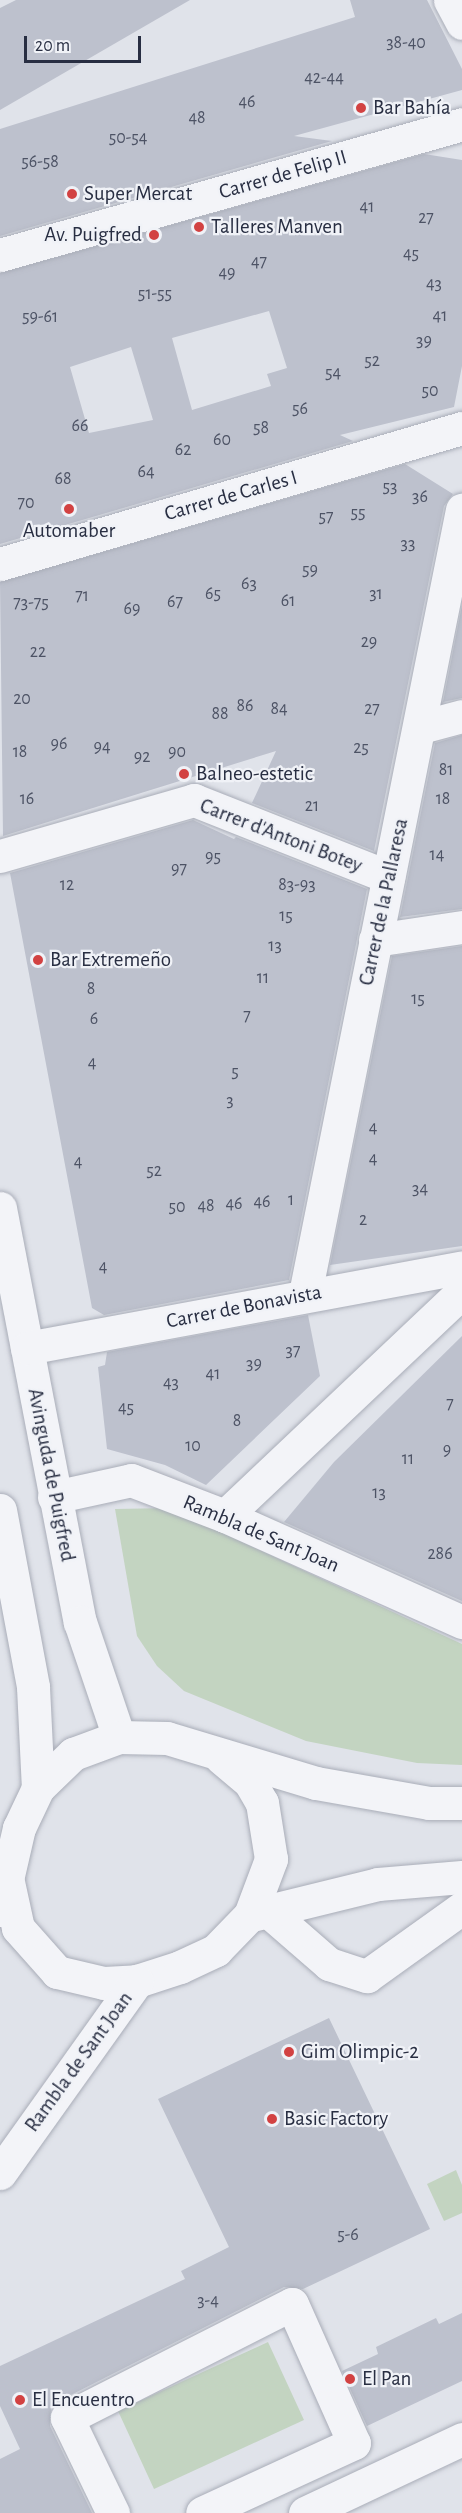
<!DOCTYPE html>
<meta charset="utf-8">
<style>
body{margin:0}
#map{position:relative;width:462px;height:2513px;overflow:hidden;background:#e0e3ea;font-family:"Alegreya Sans",sans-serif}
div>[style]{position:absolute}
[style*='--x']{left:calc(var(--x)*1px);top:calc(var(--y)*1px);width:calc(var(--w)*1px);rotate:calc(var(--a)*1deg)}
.green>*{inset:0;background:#c3d4c1}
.building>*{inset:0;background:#bdc1cd}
.roads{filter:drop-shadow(0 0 2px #a9adb8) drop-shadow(0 0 2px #a9adb8)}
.minor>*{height:33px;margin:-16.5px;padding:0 16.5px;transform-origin:16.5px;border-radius:16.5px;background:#f3f4f8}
.dots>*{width:16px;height:16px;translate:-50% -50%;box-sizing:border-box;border:3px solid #f0f2f7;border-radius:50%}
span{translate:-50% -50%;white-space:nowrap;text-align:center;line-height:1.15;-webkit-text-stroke:4.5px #f0f2f7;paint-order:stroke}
.number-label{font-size:18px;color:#4d5365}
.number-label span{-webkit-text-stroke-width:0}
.poi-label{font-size:21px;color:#282e42}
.left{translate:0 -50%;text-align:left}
.right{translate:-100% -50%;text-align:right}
.street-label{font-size:21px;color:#282e42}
.scale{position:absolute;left:24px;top:36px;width:117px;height:27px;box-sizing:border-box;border:3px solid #282e42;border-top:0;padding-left:8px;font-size:18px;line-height:21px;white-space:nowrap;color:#282e42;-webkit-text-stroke:4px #f0f2f7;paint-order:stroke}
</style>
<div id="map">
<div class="green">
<div style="clip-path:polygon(169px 1508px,462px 1644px,462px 1765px,417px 1763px,306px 1741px,184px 1691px,157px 1666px,137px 1636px,115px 1509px)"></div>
<div style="clip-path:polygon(456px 2170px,462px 2185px,462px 2213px,444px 2221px,427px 2184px)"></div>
<div style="clip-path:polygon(268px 2342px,304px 2420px,154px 2489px,118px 2411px)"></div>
</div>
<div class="building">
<div style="clip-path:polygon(16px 0,190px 0,0 110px,0 8px)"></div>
<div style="clip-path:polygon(350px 0,427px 0,462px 69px,462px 90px,294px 136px,332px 141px,0 236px,0 129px,355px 17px)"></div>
<div style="clip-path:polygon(evenodd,424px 154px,462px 160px,462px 366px,454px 407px,340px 435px,353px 441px,0 544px,0 273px,424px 154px,269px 311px,287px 368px,267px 374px,271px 386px,192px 410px,172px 338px,269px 311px,424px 154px,131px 347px,153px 420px,89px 433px,70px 367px,131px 347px)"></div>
<div style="clip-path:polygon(405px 464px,453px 494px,444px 506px,374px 851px,252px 803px,276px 751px,3px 836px,0 582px)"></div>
<div style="clip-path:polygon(462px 605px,462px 698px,443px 702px)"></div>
<div style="clip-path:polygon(462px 735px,462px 909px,400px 917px,435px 743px)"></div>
<div style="clip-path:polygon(193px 820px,234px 839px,236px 837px,367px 889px,289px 1280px,104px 1315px,92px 1308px,10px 873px)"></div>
<div style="clip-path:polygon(462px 946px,462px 1246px,330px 1265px,392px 956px)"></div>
<div style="clip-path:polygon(308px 1315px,320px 1376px,206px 1485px,165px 1465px,107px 1449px,98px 1367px,105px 1365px,107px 1352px)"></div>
<div style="clip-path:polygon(462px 1336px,462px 1601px,284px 1522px,334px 1462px)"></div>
<div style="clip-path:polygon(329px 2018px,430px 2229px,303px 2289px,284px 2287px,59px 2401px,51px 2408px,50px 2426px,92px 2513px,0 2513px,0 2459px,20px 2449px,0 2406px,0 2366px,185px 2279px,181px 2271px,229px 2247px,158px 2099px)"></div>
<div style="clip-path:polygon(462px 2313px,462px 2381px,367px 2426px,342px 2371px,378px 2354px,376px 2347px,436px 2318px,439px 2324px)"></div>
</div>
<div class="roads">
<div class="minor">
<div style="--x:450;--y:0;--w:26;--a:62"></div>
<div style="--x:0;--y:255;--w:480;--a:-15.8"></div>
<div style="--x:0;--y:564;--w:482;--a:-16.4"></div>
<div style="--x:421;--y:727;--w:42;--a:-15"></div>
<div style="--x:0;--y:856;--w:202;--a:-16.1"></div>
<div style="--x:194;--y:800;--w:209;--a:21.6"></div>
<div style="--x:375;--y:940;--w:88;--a:-8.5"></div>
<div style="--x:0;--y:1208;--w:422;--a:79.1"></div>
<div style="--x:80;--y:1622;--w:121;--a:71.3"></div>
<div style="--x:305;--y:1294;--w:800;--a:-78.68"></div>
<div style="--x:27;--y:1348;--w:442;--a:-10.5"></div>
<div style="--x:54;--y:1497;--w:79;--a:-12.4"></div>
<div style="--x:131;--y:1480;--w:101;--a:21"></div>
<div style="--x:225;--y:1516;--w:260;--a:24.1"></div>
<div style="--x:0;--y:1510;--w:180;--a:79.4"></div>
<div style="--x:33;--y:1687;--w:101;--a:87.2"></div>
<div style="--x:225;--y:1516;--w:326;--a:-43.4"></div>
<div style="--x:8;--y:1882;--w:47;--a:77.7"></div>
<div style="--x:18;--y:1928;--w:59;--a:48.4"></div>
<div style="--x:57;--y:1972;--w:48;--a:13.2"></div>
<div style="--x:104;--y:1983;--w:33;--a:-3"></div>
<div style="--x:137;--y:1981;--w:45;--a:-18"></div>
<div style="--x:180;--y:1967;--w:40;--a:-25"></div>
<div style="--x:216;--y:1950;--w:49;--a:-45.8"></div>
<div style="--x:250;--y:1915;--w:60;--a:-69.4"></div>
<div style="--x:271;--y:1859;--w:57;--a:-99.1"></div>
<div style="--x:262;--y:1803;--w:24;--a:-120"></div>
<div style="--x:250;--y:1782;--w:38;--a:-140"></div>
<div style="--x:0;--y:1910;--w:84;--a:-77"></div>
<div style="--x:19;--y:1828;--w:44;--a:-64.6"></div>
<div style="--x:38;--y:1788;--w:49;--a:-44.2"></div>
<div style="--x:73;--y:1754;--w:49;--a:-20.3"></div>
<div style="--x:119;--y:1737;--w:48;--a:1.2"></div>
<div style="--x:167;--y:1738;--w:156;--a:16.8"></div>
<div style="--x:316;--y:1783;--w:115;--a:10"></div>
<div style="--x:429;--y:1803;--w:33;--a:0"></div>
<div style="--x:268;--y:1911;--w:81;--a:41"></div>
<div style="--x:329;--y:1964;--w:40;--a:18"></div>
<div style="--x:367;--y:1976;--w:117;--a:-35.6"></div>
<div style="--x:252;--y:1915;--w:130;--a:-13.8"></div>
<div style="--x:378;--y:1884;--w:84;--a:-4.8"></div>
<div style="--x:0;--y:2173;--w:236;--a:-54.5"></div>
<div style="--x:113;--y:2513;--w:106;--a:-115.8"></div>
<div style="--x:67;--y:2418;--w:252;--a:-26.9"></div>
<div style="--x:292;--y:2304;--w:152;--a:66"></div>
<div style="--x:354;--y:2443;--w:167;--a:155.3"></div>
<div style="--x:305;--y:2513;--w:174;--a:-25.2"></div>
</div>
</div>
<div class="dots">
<div style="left:361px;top:108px;background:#d24242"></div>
<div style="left:72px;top:194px;background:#d24242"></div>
<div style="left:199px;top:227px;background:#d24242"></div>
<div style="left:154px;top:235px;background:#d24242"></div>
<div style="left:69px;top:509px;background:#d24242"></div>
<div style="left:184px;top:774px;background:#d24242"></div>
<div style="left:38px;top:960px;background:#d24242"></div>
<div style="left:289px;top:2052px;background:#d24242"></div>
<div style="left:272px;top:2119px;background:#d24242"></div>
<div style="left:350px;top:2379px;background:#d24242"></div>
<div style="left:20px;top:2400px;background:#d24242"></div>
</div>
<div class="number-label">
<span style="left:406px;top:43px">38-40</span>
<span style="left:324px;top:78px">42-44</span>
<span style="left:247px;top:102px">46</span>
<span style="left:197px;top:118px">48</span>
<span style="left:128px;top:138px">50-54</span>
<span style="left:40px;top:162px">56-58</span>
<span style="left:367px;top:207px">41</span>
<span style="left:426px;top:218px">27</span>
<span style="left:411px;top:254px">45</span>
<span style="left:259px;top:262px">47</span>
<span style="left:227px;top:273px">49</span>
<span style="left:434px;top:284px">43</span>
<span style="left:155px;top:294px">51-55</span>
<span style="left:440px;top:316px">41</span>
<span style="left:40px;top:317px">59-61</span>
<span style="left:424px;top:341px">39</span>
<span style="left:372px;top:361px">52</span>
<span style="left:333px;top:373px">54</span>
<span style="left:430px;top:391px">50</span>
<span style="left:300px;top:409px">56</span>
<span style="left:80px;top:426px">66</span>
<span style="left:261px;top:428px">58</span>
<span style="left:222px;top:440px">60</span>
<span style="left:183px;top:450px">62</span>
<span style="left:146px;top:472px">64</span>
<span style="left:63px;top:479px">68</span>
<span style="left:390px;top:487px">53</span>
<span style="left:420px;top:497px">36</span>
<span style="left:26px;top:503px">70</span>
<span style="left:358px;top:513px">55</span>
<span style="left:326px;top:517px">57</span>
<span style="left:408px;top:544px">33</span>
<span style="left:310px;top:570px">59</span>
<span style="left:249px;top:584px">63</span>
<span style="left:213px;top:594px">65</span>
<span style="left:376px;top:594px">31</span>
<span style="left:82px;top:596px">71</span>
<span style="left:288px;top:601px">61</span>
<span style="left:175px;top:602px">67</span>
<span style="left:31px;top:603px">73-75</span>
<span style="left:132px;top:609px">69</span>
<span style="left:369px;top:642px">29</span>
<span style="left:38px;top:652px">22</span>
<span style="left:22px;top:699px">20</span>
<span style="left:245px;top:706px">86</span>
<span style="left:279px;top:709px">84</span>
<span style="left:372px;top:709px">27</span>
<span style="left:220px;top:714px">88</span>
<span style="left:59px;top:744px">96</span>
<span style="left:102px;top:747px">94</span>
<span style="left:361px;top:748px">25</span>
<span style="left:20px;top:752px">18</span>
<span style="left:177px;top:752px">90</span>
<span style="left:142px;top:757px">92</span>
<span style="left:446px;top:770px">81</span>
<span style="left:27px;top:799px">16</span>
<span style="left:443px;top:799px">18</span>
<span style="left:312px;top:806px">21</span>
<span style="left:437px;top:855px">14</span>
<span style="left:213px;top:857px">95</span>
<span style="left:179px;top:869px">97</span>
<span style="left:67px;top:885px">12</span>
<span style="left:297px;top:885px">83-93</span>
<span style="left:286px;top:916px">15</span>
<span style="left:275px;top:946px">13</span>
<span style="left:263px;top:978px">11</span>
<span style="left:91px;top:989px">8</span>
<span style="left:418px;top:999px">15</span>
<span style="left:247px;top:1016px">7</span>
<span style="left:94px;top:1019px">6</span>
<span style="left:92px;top:1063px">4</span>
<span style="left:235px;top:1072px">5</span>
<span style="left:230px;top:1101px">3</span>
<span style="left:373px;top:1128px">4</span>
<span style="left:373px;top:1159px">4</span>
<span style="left:78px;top:1162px">4</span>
<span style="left:154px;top:1171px">52</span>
<span style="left:420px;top:1189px">34</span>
<span style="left:291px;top:1200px">1</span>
<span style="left:262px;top:1202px">46</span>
<span style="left:234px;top:1204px">46</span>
<span style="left:206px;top:1206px">48</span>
<span style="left:177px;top:1207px">50</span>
<span style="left:363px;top:1220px">2</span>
<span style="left:103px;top:1267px">4</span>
<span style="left:293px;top:1351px">37</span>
<span style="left:254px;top:1364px">39</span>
<span style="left:213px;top:1374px">41</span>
<span style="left:171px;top:1383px">43</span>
<span style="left:450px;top:1404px">7</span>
<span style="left:126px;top:1408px">45</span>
<span style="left:237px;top:1421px">8</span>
<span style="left:193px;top:1446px">10</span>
<span style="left:447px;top:1450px">9</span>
<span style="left:408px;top:1459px">11</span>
<span style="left:379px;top:1493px">13</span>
<span style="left:440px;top:1554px">286</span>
<span style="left:348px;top:2235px">5-6</span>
<span style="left:208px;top:2301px">3-4</span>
</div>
<div class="poi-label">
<span class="left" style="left:373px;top:108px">Bar Bahía</span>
<span class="left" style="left:84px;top:194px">Super Mercat</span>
<span class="left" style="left:211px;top:227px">Talleres Manven</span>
<span class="right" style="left:142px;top:235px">Av. Puigfred</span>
<span style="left:69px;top:531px">Automaber</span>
<span class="left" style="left:196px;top:774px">Balneo-estetic</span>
<span class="left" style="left:50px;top:960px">Bar Extremeño</span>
<span class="left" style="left:301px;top:2052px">Gim Olimpic-2</span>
<span class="left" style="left:284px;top:2119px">Basic Factory</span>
<span class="left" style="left:362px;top:2379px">El Pan</span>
<span class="left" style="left:32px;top:2400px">El Encuentro</span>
</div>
<div class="street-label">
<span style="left:283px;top:175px;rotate:-16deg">Carrer de Felip II</span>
<span style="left:231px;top:496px;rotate:-16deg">Carrer de Carles I</span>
<span style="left:281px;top:836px;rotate:21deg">Carrer d'Antoni Botey</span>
<span style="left:384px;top:902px;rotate:-78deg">Carrer de la Pallaresa</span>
<span style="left:244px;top:1307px;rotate:-11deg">Carrer de Bonavista</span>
<span style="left:51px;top:1475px;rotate:79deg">Avinguda de Puigfred</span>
<span style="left:261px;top:1534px;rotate:23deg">Rambla de Sant Joan</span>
<span style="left:79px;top:2062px;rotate:-54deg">Rambla de Sant Joan</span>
</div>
<div class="scale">20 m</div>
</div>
